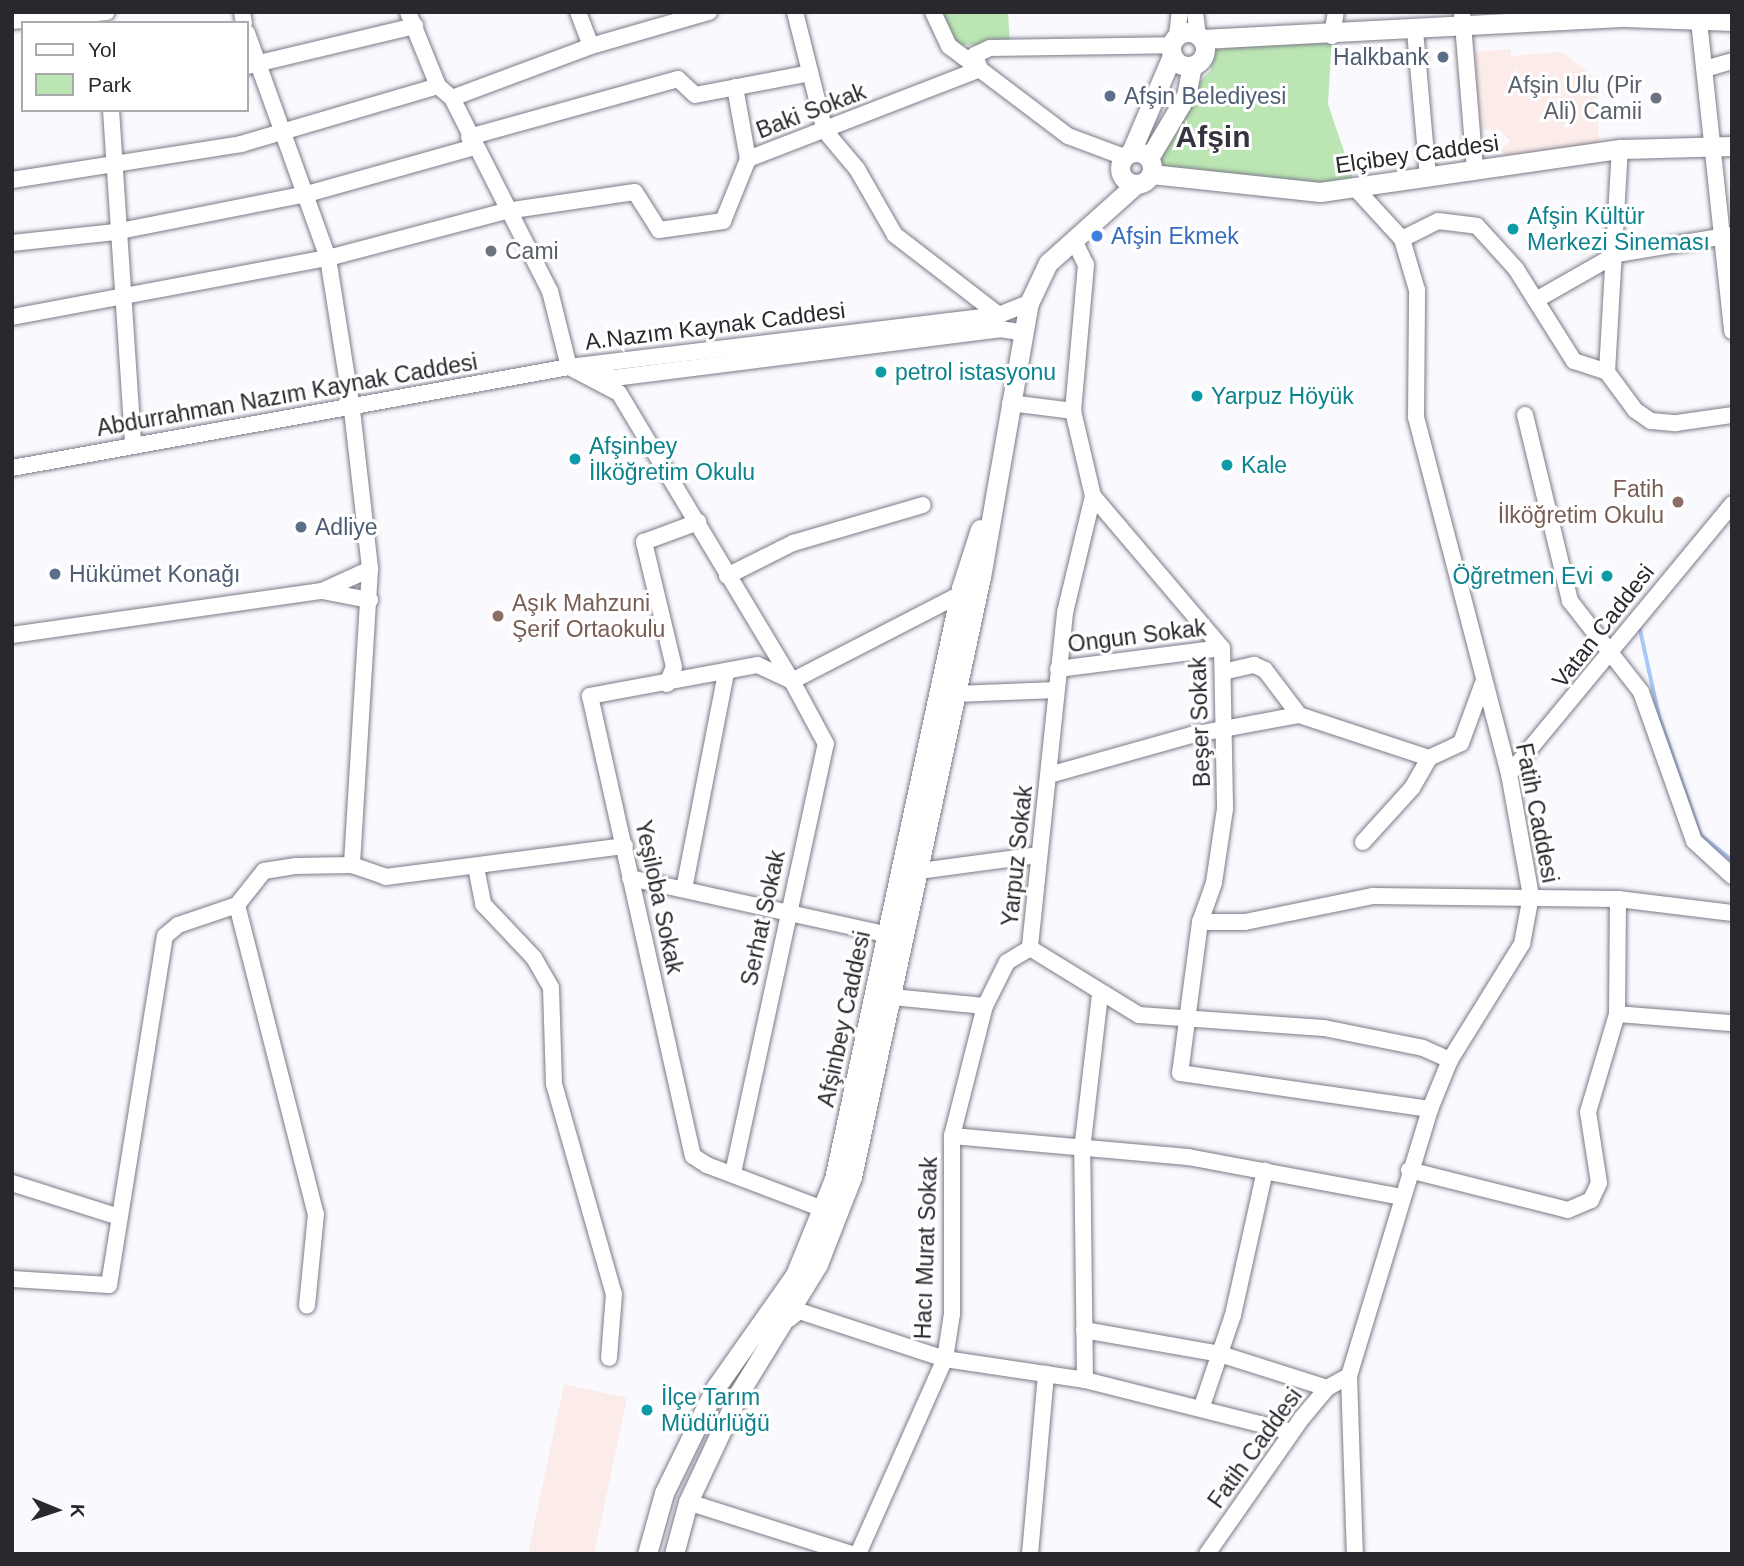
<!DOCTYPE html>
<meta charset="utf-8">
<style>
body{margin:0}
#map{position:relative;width:1744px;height:1566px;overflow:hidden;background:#faf9fd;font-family:Arial,sans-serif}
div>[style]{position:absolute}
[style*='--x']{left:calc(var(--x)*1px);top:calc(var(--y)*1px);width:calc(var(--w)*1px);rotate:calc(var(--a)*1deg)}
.commercial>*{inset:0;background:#fcece9}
.green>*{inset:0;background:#bbe6b3}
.stream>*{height:3.5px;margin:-1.75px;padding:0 1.75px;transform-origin:1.75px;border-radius:1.75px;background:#a8c9f6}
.roads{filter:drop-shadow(0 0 2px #7d7988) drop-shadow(0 0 2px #7d7988)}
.minor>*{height:16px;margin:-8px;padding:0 8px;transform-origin:8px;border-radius:8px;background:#fff}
.major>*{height:19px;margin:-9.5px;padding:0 9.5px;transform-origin:9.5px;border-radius:9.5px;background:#fff}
.major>.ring{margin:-9.5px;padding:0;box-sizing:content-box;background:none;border:19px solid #fff;border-radius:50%}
.dots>*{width:19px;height:19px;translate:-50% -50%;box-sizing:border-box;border:4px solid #fff;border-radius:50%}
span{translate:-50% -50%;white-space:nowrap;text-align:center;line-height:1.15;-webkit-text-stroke:6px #fff;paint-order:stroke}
.service-label{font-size:23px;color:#4e5e75}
.right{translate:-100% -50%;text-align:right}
.left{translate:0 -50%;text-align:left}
.worship-label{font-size:23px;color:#5b616d}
.street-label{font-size:23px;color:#2a282e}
.culture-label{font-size:23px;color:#0d838f}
.shop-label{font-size:23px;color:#366cbe}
.education-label{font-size:23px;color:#785e54}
.district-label{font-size:30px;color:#363340;font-weight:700}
.frame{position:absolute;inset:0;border:14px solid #2a282e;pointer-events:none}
.legend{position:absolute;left:21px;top:21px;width:228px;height:91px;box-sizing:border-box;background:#fff;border:2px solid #aaa9ab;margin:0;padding:9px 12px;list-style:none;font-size:21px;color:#2a282e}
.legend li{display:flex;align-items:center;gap:14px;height:35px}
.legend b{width:35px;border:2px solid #aaa9ab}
.north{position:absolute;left:21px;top:1475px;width:70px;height:70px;-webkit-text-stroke:5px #fff;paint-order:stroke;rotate:92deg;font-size:19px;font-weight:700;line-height:28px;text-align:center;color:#2a282e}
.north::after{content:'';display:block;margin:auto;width:24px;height:32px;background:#2a282e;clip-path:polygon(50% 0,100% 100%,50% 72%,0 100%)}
</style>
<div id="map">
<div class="commercial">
<div style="clip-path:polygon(1510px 49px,1511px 56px,1562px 52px,1596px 78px,1599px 141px,1582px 153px,1514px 161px,1501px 150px,1510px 141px,1499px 129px,1481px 130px,1475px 52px)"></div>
<div style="clip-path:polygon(564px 1384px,627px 1398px,594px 1554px,528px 1554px)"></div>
</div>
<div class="green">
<div style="clip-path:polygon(933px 12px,1008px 12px,1010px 43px,949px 46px)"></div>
<div style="clip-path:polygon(1332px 36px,1328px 104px,1357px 190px,1151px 174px,1186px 96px,1211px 70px,1211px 50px)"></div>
</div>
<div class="stream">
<div style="--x:1639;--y:623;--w:94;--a:77.7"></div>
<div style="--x:1659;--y:715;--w:127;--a:70.7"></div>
<div style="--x:1701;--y:835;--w:40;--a:39"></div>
</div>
<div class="roads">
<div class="minor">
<div style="--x:242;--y:12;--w:11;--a:80"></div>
<div style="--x:408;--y:12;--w:80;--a:67.9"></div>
<div style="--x:438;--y:86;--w:18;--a:41"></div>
<div style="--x:452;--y:98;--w:216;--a:63.1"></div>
<div style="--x:550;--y:291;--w:78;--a:76"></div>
<div style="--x:578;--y:12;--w:36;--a:69"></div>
<div style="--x:795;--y:12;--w:123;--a:75.9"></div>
<div style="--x:825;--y:131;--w:50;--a:49.9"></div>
<div style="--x:857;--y:169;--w:76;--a:60.1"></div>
<div style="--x:895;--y:235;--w:131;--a:37.6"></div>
<div style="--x:933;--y:12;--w:38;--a:65"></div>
<div style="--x:949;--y:46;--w:149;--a:37.1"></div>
<div style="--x:1068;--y:136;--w:60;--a:20.6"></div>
<div style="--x:1195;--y:12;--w:23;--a:83"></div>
<div style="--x:1462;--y:12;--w:160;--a:85.3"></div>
<div style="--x:12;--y:21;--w:95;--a:-5.4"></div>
<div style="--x:1699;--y:21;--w:312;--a:83.9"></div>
<div style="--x:1415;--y:31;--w:148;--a:84.9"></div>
<div style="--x:247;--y:33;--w:239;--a:70.2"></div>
<div style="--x:328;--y:258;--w:154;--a:81"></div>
<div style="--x:352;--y:410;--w:160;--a:83.5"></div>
<div style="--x:370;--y:569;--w:297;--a:93.5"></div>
<div style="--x:1177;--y:35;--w:23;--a:-83"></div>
<div style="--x:1332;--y:36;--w:24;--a:-81"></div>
<div style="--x:247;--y:66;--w:173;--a:-13.4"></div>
<div style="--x:1708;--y:68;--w:25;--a:-16"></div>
<div style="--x:735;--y:87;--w:73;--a:79.8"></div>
<div style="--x:452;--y:98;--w:148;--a:-20.5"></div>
<div style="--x:591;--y:46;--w:123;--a:-16.1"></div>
<div style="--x:111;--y:110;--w:336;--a:86.2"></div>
<div style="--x:469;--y:137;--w:217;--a:-15.5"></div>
<div style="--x:678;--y:79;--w:23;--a:43"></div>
<div style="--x:695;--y:95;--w:117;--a:-10.8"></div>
<div style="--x:12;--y:180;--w:232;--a:-8.9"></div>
<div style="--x:241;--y:144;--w:205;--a:-16.4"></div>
<div style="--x:1402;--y:239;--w:40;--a:-26.6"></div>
<div style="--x:1438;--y:221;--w:39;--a:7"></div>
<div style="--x:1477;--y:226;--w:58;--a:47.8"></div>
<div style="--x:1516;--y:269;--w:109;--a:57.8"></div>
<div style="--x:1574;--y:361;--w:35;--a:18"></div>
<div style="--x:1607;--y:372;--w:47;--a:53.6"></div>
<div style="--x:1635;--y:410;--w:19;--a:35"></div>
<div style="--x:1651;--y:421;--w:25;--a:5"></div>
<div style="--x:1676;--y:423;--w:57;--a:-8.1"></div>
<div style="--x:12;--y:243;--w:104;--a:-6.1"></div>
<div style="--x:115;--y:232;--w:196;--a:-11.2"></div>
<div style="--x:307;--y:194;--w:173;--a:-15.7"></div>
<div style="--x:1536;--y:300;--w:93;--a:-29.6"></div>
<div style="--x:1617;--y:254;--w:117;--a:-9.4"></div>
<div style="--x:12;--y:317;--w:321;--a:-10.6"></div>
<div style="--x:328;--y:258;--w:184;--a:-14.8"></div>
<div style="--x:506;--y:211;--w:130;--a:-8.4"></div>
<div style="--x:635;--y:192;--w:45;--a:57.7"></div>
<div style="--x:659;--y:230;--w:65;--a:-8"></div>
<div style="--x:723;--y:221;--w:67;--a:-68"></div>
<div style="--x:748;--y:159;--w:249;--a:-21.2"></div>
<div style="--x:980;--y:69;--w:15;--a:-110"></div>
<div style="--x:975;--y:55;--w:17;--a:-25"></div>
<div style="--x:990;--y:48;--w:181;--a:-0.9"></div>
<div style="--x:569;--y:367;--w:56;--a:27.5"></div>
<div style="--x:619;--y:393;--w:336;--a:59"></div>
<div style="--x:792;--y:681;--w:198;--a:-27.3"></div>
<div style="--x:1607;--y:372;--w:223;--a:-86.7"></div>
<div style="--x:596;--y:373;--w:19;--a:16"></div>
<div style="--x:614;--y:378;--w:389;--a:-7.2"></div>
<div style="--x:1000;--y:329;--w:24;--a:9"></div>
<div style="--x:1010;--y:403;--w:64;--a:7.2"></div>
<div style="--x:1073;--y:411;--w:87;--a:76.8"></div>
<div style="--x:1093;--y:496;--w:199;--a:49.7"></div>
<div style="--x:1222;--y:648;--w:161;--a:88.9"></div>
<div style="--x:1225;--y:809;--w:75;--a:98.5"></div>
<div style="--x:1214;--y:883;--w:41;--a:109.7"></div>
<div style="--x:1200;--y:922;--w:152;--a:97.5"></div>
<div style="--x:1180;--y:1073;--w:253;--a:8.2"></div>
<div style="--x:1073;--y:411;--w:147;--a:-84.9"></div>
<div style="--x:1086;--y:265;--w:25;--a:-116"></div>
<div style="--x:1525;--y:415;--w:191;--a:76.4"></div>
<div style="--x:1570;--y:601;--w:115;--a:52"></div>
<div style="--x:1641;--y:692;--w:158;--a:70.4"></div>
<div style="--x:1694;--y:841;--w:52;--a:42.6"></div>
<div style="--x:12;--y:468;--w:566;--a:-10.28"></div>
<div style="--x:569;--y:367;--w:433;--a:-6.9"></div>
<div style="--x:999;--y:315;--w:32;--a:-22"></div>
<div style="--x:1093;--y:496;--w:120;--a:103.5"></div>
<div style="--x:1065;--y:613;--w:337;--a:96"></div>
<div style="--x:1030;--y:948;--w:128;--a:31.6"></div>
<div style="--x:1139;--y:1015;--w:185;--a:4"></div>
<div style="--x:1324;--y:1028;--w:101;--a:11.4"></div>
<div style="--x:1423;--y:1048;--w:30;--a:24"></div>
<div style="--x:727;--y:576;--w:74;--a:-26.6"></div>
<div style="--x:793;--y:543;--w:135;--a:-16.3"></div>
<div style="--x:322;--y:591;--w:49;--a:10.6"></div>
<div style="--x:12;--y:635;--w:313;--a:-8.1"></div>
<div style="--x:322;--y:591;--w:53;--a:-24.6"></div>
<div style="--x:1058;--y:669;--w:165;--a:-7.3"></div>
<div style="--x:1223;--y:672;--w:32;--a:-13"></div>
<div style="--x:1254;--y:665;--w:12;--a:24"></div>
<div style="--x:1265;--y:670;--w:56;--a:52.9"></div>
<div style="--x:667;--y:684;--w:18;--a:-68"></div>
<div style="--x:674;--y:667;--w:129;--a:-103.5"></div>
<div style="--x:644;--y:542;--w:58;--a:-20.3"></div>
<div style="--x:956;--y:694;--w:100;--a:-2.3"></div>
<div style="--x:1509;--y:774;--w:350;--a:-50.4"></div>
<div style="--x:1049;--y:775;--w:148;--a:-15.7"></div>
<div style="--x:1191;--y:735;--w:110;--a:-10.5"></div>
<div style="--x:1299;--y:715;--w:137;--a:18.3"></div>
<div style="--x:1429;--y:758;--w:35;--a:-25"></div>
<div style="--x:1461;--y:743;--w:64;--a:-69.9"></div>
<div style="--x:1363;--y:842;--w:73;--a:-47.8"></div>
<div style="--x:1412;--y:788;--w:34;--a:-60"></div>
<div style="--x:476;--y:867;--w:38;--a:79"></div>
<div style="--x:483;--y:904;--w:74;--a:46.6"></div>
<div style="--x:534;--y:958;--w:34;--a:60"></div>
<div style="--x:551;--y:988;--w:96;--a:88.2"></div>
<div style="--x:554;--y:1084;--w:218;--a:74.1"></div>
<div style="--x:614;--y:1294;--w:64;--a:94.5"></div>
<div style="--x:919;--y:871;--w:121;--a:-7.6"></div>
<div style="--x:630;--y:878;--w:275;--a:12.4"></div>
<div style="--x:684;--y:889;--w:221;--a:-79"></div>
<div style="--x:237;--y:905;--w:319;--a:75.7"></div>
<div style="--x:316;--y:1214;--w:92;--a:95.6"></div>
<div style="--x:1200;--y:922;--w:45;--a:0"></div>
<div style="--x:1245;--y:922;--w:131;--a:-11.5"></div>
<div style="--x:1373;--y:896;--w:245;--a:0.7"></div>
<div style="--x:1618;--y:899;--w:115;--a:7"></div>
<div style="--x:892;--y:997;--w:93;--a:5.5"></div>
<div style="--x:1617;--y:1014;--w:115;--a:4.5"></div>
<div style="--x:952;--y:1136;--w:237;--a:5.1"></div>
<div style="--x:1188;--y:1157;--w:217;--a:10.6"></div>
<div style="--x:1409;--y:1170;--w:164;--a:14.1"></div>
<div style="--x:1568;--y:1210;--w:25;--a:-23"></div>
<div style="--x:1591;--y:1200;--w:19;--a:-65"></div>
<div style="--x:1599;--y:1183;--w:72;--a:-98.8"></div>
<div style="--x:1588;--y:1112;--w:102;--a:-73.5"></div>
<div style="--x:1617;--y:1014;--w:115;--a:-89.5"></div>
<div style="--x:733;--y:1173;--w:439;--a:-77.8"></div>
<div style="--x:826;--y:744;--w:72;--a:-118.4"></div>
<div style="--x:792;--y:681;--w:38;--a:-155"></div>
<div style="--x:757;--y:665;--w:170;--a:169.5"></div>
<div style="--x:590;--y:696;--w:471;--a:77.4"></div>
<div style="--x:693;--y:1156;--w:17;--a:33"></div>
<div style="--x:707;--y:1165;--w:133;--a:20.8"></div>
<div style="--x:12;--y:1183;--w:112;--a:17.6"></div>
<div style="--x:12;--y:1279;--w:97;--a:3.5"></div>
<div style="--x:109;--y:1285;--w:353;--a:-80.9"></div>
<div style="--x:165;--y:936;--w:17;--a:-40"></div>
<div style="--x:178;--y:925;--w:62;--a:-18.7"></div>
<div style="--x:237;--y:905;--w:43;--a:-51.5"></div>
<div style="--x:264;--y:871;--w:31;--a:-9"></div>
<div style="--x:295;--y:866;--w:57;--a:-1"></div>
<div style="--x:352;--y:865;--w:36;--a:19"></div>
<div style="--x:386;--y:877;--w:241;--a:-7.4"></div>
<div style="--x:789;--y:1319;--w:13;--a:-39"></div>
<div style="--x:799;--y:1311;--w:154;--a:18.2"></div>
<div style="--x:945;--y:1359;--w:142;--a:8.5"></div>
<div style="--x:1085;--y:1380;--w:213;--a:14.1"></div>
<div style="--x:1084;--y:1330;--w:138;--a:10"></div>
<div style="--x:1220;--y:1354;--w:112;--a:17.6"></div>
<div style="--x:1349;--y:1376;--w:178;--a:88.1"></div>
<div style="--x:1085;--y:1380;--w:230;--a:-90.7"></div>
<div style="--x:1082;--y:1150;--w:156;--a:-83.4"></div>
<div style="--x:1202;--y:1406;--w:96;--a:-71.2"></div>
<div style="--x:1233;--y:1315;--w:148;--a:-77.5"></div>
<div style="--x:688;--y:1502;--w:172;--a:17.6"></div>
<div style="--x:858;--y:1554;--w:214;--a:-66"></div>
<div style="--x:945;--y:1359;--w:46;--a:-81.2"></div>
<div style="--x:952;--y:1314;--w:178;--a:-90"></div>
<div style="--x:952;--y:1136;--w:134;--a:-75.8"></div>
<div style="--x:985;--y:1006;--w:49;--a:-63.4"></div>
<div style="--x:1007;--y:962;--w:27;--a:-31"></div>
<div style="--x:1030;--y:1554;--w:181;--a:-84.9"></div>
<div style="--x:1207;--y:1554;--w:166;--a:-55.1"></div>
<div style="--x:1302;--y:1418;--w:39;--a:-50"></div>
<div style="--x:1327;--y:1388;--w:25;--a:-29"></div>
<div style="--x:1349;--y:1376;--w:279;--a:-73.1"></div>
<div style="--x:1430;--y:1109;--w:53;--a:-67.8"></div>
<div style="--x:1450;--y:1060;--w:137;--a:-58.2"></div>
<div style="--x:1522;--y:944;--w:49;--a:-79.4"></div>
<div style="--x:1531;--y:896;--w:124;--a:-100.2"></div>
<div style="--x:1509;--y:774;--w:369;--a:-104.6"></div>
<div style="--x:1416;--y:417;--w:127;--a:-89.5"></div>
<div style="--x:1417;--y:290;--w:53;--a:-106.4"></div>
<div style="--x:1402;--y:239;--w:67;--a:-132.6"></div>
</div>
<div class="major">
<div class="ring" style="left:1171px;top:32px;width:15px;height:15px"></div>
<div style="--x:1202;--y:39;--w:424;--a:-3"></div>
<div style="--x:1625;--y:17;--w:107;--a:2.1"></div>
<div class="ring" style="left:1120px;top:152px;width:13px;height:13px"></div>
<div style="--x:1131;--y:152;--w:104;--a:-66.9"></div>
<div style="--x:1149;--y:158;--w:72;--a:-59.2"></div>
<div style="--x:1186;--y:96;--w:31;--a:-79"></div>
<div style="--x:1151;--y:174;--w:170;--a:6.1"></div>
<div style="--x:1320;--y:192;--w:303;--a:-8.2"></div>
<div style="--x:1620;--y:149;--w:112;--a:-1.5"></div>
<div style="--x:647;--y:1554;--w:63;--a:-74.4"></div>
<div style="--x:664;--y:1493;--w:118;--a:-63.9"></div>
<div style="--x:716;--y:1387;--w:137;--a:-54.8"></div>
<div style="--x:795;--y:1275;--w:104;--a:-67.9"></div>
<div style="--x:834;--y:1179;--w:604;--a:-77.87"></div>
<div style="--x:961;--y:588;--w:62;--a:-72.1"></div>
<div style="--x:674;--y:1554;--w:54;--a:-74.9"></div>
<div style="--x:688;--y:1502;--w:120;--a:-64.9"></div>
<div style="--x:739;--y:1393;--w:151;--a:-58.5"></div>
<div style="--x:818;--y:1264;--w:93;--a:-68.7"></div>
<div style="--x:852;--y:1177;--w:614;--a:-77.87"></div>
<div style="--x:981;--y:577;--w:278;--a:-80.1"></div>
<div style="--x:1029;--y:303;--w:44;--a:-64.6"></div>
<div style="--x:1048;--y:263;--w:118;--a:-41.9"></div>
</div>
</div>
<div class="dots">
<div style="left:1443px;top:57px;background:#5c6f8a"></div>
<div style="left:1110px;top:96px;background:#5c6f8a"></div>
<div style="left:1656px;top:98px;background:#6b7280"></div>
<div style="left:1513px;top:229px;background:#0f9aa8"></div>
<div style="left:1097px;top:236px;background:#3f7fe0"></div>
<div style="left:491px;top:251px;background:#6b7280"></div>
<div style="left:881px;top:372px;background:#0f9aa8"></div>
<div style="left:1197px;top:396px;background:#0f9aa8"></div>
<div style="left:575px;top:459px;background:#0f9aa8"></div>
<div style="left:1227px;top:465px;background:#0f9aa8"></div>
<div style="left:1678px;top:502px;background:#8d6e63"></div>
<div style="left:301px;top:527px;background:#5c6f8a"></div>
<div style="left:55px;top:574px;background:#5c6f8a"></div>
<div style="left:1607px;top:576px;background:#0f9aa8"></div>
<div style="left:498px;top:616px;background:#8d6e63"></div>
<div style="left:647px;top:1410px;background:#0f9aa8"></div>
</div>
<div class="service-label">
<span class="right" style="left:1429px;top:57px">Halkbank</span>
<span class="left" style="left:1124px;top:96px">Afşin Belediyesi</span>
<span class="left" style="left:315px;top:527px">Adliye</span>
<span class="left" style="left:69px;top:574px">Hükümet Konağı</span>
</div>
<div class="worship-label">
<span class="right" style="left:1642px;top:98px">Afşin Ulu (Pir<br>Ali) Camii</span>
<span class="left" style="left:505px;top:251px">Cami</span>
</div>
<div class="street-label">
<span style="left:811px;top:111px;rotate:-21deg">Baki Sokak</span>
<span style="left:1417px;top:154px;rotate:-8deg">Elçibey Caddesi</span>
<span style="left:715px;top:326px;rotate:-7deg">A.Nazım Kaynak Caddesi</span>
<span style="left:287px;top:395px;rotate:-10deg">Abdurrahman Nazım Kaynak Caddesi</span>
<span style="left:1603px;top:626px;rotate:-52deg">Vatan Caddesi</span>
<span style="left:1137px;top:636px;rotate:-7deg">Ongun Sokak</span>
<span style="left:1200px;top:722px;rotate:-92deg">Beşer Sokak</span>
<span style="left:1537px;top:813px;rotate:79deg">Fatih Caddesi</span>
<span style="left:1017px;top:856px;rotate:-84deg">Yarpuz Sokak</span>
<span style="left:659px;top:897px;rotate:78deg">Yeşiloba Sokak</span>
<span style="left:763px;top:918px;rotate:-78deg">Serhat Sokak</span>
<span style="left:844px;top:1019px;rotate:-78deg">Afşinbey Caddesi</span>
<span style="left:926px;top:1248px;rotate:-88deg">Hacı Murat Sokak</span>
<span style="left:1255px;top:1448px;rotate:-54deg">Fatih Caddesi</span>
</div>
<div class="culture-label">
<span class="left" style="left:1527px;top:229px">Afşin Kültür<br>Merkezi Sineması</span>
<span class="left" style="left:895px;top:372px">petrol istasyonu</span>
<span class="left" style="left:1211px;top:396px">Yarpuz Höyük</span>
<span class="left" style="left:589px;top:459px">Afşinbey<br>İlköğretim Okulu</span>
<span class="left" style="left:1241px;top:465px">Kale</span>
<span class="right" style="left:1593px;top:576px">Öğretmen Evi</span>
<span class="left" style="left:661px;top:1410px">İlçe Tarım<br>Müdürlüğü</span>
</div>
<div class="shop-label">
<span class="left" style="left:1111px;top:236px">Afşin Ekmek</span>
</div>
<div class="education-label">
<span class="right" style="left:1664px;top:502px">Fatih<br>İlköğretim Okulu</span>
<span class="left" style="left:512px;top:616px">Aşık Mahzuni<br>Şerif Ortaokulu</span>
</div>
<div class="district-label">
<span style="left:1213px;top:137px">Afşin</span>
</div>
<div class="frame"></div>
<ul class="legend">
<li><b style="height:9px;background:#fff"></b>Yol</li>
<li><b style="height:19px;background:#bbe6b3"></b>Park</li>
</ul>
<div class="north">K</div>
</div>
